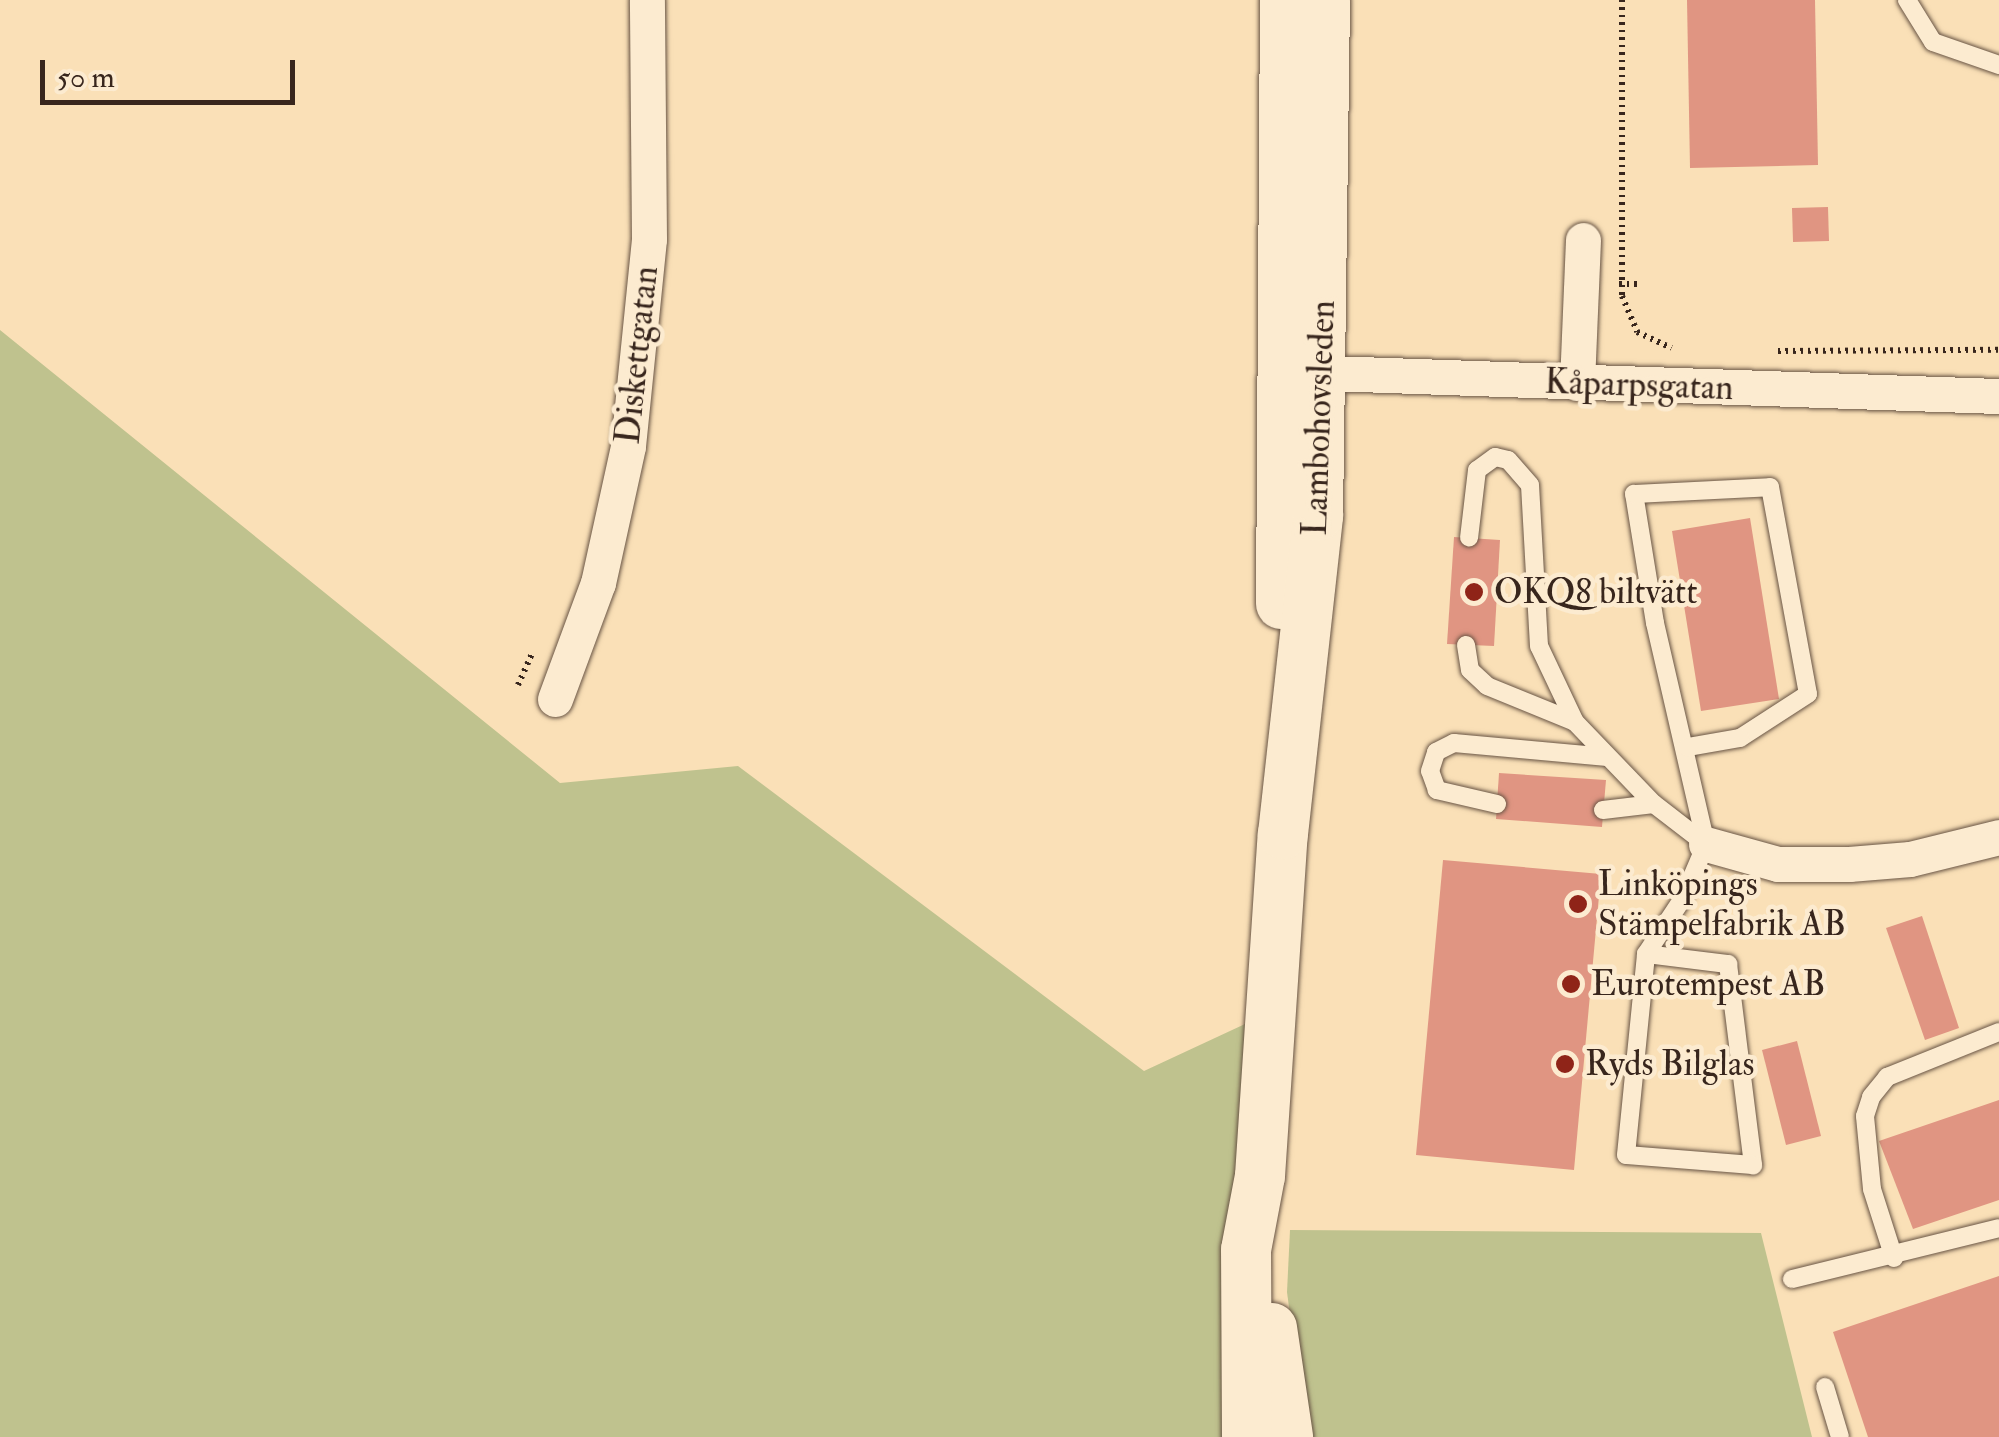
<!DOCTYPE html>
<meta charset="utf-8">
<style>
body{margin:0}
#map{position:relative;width:1999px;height:1437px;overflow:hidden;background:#fae0b7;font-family:"IM FELL Double Pica",serif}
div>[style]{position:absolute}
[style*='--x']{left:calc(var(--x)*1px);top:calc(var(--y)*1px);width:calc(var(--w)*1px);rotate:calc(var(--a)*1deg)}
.green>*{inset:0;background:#bfc28e}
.building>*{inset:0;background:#e09582}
.path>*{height:6px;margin-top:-3px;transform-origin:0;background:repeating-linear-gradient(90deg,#38261d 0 2.5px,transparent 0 7.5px)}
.roads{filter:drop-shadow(0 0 2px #685444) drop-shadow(0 0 2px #685444)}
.service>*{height:18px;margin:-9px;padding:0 9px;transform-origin:9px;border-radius:9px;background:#fcebd0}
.minor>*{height:35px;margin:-17.5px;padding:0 17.5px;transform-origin:17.5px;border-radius:17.5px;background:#fcebd0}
.secondary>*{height:50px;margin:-25px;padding:0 25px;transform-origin:25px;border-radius:25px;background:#fcebd0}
.dots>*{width:28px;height:28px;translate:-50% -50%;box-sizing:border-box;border:5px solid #fcebd0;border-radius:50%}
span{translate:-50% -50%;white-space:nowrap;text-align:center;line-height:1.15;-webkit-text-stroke:9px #fcebd0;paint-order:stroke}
.street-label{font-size:35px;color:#38261d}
.poi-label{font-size:35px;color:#38261d}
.left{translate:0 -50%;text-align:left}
.scale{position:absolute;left:40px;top:60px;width:255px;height:45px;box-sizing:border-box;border:5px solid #38261d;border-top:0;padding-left:12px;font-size:30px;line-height:35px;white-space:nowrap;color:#38261d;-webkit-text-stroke:8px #fcebd0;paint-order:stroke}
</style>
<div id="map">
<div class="green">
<div style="clip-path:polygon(0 330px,560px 783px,738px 766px,1144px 1071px,1245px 1024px,1228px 1334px,1230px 1437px,0 1437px)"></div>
<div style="clip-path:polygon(1290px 1230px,1761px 1233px,1812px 1437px,1306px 1437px,1287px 1292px)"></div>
</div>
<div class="building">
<div style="clip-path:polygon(1687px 0,1815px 0,1818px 165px,1690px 168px)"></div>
<div style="clip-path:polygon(1828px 207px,1829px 241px,1793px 242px,1792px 208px)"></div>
<div style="clip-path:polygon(1750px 518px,1779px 699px,1701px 711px,1672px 531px)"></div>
<div style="clip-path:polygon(1454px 537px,1500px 540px,1494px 646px,1447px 644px)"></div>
<div style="clip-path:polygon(1499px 773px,1606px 780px,1602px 827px,1496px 819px)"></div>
<div style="clip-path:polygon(1443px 860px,1601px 874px,1574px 1170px,1416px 1155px)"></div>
<div style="clip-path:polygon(1922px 916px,1959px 1028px,1925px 1040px,1886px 928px)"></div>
<div style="clip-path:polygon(1797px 1041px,1821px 1136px,1786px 1145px,1762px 1050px)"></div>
<div style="clip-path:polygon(1999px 1100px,1999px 1200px,1913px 1229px,1879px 1141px)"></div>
<div style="clip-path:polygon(1999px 1276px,1999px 1437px,1868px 1437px,1833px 1332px)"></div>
</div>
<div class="path">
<div style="--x:1622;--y:0;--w:296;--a:90"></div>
<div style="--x:1622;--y:296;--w:39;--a:67"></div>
<div style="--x:1637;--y:332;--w:38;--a:25"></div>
<div style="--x:1619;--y:284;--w:19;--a:0"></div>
<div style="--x:1778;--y:351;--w:221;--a:-0.3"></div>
<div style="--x:518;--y:685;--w:37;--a:-66"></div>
</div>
<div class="roads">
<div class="service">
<div style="--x:1907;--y:0;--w:49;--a:58.2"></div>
<div style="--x:1933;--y:42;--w:70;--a:19.2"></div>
<div style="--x:1466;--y:645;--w:25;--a:81"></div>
<div style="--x:1470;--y:670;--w:23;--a:43"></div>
<div style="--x:1487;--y:686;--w:95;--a:22.2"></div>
<div style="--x:1575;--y:722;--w:84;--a:-115.3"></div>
<div style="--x:1539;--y:646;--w:161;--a:-93.2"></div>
<div style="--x:1530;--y:485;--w:33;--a:-131"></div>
<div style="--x:1508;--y:460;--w:13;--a:-167"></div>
<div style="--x:1495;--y:457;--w:22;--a:144"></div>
<div style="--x:1477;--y:470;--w:68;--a:96.7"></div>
<div style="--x:1575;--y:722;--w:114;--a:46.1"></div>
<div style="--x:1654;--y:804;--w:66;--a:37.6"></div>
<div style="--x:1497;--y:804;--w:62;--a:-166.9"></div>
<div style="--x:1437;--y:790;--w:20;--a:-110"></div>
<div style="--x:1430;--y:771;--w:20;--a:-72"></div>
<div style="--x:1436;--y:752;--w:20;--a:-27"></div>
<div style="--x:1454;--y:743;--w:154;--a:5.2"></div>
<div style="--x:1603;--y:810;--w:51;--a:-6.7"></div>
<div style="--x:1646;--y:954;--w:83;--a:7"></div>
<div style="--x:1728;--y:964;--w:203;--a:82.9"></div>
<div style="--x:1753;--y:1165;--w:127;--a:-175.5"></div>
<div style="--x:1626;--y:1155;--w:202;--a:-84.3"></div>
<div style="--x:1646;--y:954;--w:67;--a:-56.5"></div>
<div style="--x:1683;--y:898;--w:59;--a:-66.9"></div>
<div style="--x:1706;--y:844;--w:227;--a:-103"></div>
<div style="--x:1655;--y:623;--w:131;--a:-99.2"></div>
<div style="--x:1634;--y:494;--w:136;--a:-2.9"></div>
<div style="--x:1770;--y:487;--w:210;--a:79.6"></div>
<div style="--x:1808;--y:694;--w:81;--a:147.1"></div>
<div style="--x:1740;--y:738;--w:53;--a:170.2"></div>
<div style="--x:1894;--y:1258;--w:72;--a:-107.7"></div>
<div style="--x:1872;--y:1189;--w:73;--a:-95.5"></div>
<div style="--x:1865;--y:1116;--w:20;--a:-72"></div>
<div style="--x:1871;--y:1097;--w:26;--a:-51"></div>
<div style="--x:1887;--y:1077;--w:121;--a:-21.9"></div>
<div style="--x:1792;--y:1279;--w:213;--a:-13.8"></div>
<div style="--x:1825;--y:1387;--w:52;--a:73.3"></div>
</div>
<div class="minor">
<div style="--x:1300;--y:372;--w:699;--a:1.97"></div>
<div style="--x:1577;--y:383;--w:143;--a:-87.6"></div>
<div style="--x:555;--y:699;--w:124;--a:-69.7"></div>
<div style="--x:598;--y:583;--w:140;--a:-77.6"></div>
<div style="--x:628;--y:446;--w:208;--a:-84.2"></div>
<div style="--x:649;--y:239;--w:239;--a:-90.5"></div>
<div style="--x:1706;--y:844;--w:75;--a:15.5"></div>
<div style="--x:1778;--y:864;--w:71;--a:0"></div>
<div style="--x:1849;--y:864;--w:61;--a:-4.7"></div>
<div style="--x:1910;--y:859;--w:92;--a:-13.9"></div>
</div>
<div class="secondary">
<div style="--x:1281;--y:604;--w:604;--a:-89.62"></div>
<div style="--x:1272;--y:1328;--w:110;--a:81.6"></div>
<div style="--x:1247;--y:1437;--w:187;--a:-90.3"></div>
<div style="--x:1246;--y:1250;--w:75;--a:-79.3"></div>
<div style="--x:1260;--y:1176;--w:343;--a:-86.2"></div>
<div style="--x:1283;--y:834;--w:320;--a:-83.7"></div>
<div style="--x:1318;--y:516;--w:516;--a:-89.22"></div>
</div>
</div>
<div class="dots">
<div style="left:1474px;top:592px;background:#8f2418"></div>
<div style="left:1578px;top:904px;background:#8f2418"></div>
<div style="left:1571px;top:984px;background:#8f2418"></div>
<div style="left:1565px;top:1064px;background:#8f2418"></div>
</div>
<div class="street-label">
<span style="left:637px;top:355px;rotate:-84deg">Diskettgatan</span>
<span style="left:1639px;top:385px;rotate:2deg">Kåparpsgatan</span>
<span style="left:1319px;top:418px;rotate:-88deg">Lambohovsleden</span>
</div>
<div class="poi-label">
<span class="left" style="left:1494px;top:592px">OKQ8 biltvätt</span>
<span class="left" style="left:1598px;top:904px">Linköpings<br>Stämpelfabrik AB</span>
<span class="left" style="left:1591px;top:984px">Eurotempest AB</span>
<span class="left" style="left:1585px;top:1064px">Ryds Bilglas</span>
</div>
<div class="scale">50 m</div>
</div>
